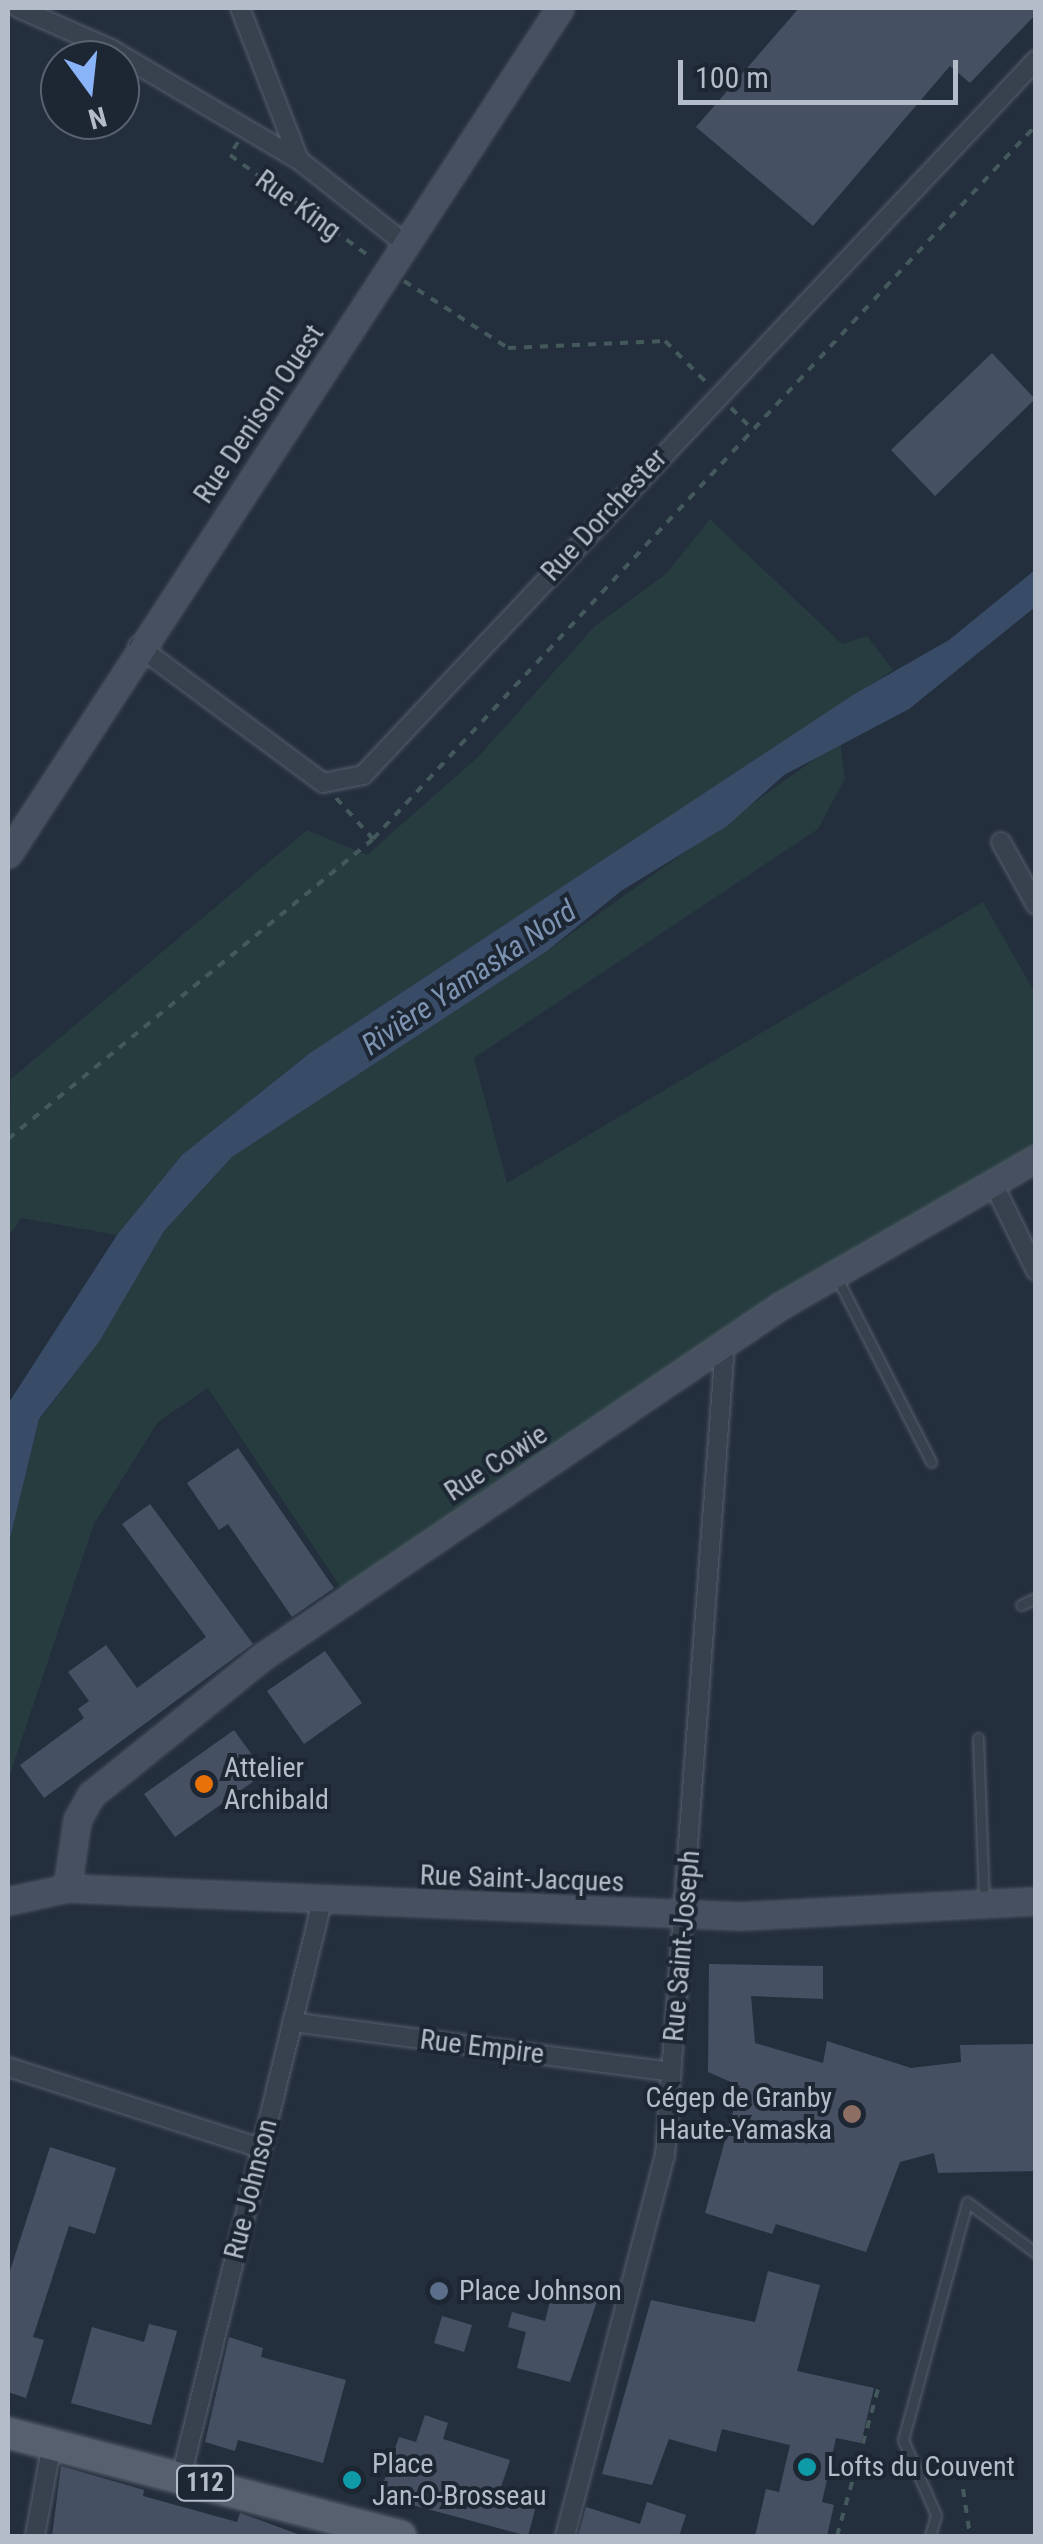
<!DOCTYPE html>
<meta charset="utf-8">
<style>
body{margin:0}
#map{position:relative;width:1043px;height:2544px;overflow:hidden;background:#242f3e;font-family:"Roboto Condensed",sans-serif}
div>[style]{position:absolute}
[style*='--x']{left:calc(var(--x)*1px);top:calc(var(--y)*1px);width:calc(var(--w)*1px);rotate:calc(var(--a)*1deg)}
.green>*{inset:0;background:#263c3f}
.water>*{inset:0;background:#394c67}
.building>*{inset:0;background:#455162}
.path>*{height:4px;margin-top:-2px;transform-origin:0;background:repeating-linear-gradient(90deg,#44595c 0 8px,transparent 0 16px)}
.roads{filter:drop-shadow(0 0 2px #565f6c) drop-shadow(0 0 2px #565f6c)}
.lane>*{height:9px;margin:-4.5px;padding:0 4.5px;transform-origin:4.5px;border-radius:4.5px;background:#38414e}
.street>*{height:18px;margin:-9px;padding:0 9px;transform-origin:9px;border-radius:9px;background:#38414e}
.secondary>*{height:25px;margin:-12.5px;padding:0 12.5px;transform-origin:12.5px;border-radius:12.5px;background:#465061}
.primary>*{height:30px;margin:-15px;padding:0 15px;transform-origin:15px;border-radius:15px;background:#56606e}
.dots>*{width:28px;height:28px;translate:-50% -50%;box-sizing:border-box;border:5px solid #1d2633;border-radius:50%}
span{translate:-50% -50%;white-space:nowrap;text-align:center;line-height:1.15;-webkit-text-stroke:8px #1d2633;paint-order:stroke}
.shield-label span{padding:2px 8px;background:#1d2633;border:2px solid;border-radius:8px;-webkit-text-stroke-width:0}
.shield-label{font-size:25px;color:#b4bcc9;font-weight:700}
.street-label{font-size:28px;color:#b4bcc9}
.poi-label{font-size:28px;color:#b4bcc9}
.left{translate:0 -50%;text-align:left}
.right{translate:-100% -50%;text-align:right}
.water-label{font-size:30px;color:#7c92b1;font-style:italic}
.frame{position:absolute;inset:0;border:10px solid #b4bcc9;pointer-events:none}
.north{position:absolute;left:40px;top:40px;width:100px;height:100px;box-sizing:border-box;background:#1d2633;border:2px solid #59626f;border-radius:50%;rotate:165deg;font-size:28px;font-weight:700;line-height:40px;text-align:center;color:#b4bcc9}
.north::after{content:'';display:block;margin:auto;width:35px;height:45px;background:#8ab4f8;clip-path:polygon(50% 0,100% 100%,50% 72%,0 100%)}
.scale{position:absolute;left:678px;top:60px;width:280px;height:45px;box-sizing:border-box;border:5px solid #b4bcc9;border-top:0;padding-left:12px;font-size:30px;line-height:35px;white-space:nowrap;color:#b4bcc9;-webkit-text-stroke:8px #1d2633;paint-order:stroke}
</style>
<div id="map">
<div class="green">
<div style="clip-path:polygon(710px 519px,842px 644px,867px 636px,893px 670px,310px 1053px,182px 1155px,117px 1235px,21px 1218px,8px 1237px,11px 1079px,307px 830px,367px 855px,478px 757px,595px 626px,666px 574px)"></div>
<div style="clip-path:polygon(840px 741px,845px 778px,818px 829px,474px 1058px,507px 1183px,983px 902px,1035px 993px,1035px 1158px,347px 1597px,208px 1388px,158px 1422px,94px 1524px,8px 1780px,8px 1547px,39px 1420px,99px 1342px,164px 1231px,232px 1157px,547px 951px)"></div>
</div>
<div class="water">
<div style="clip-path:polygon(1035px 570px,1035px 607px,909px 709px,784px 775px,727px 826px,621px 891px,547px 951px,232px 1157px,164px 1231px,99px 1342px,39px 1419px,8px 1547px,8px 1404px,117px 1235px,182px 1155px,310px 1053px,853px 695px,949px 640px)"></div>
</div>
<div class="building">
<div style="clip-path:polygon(799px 8px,1036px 8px,1036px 14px,970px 83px,950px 66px,813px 226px,696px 127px)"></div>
<div style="clip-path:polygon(992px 353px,1035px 399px,935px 496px,891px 450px)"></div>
<div style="clip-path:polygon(238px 1448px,334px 1588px,292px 1617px,228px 1524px,219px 1530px,187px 1483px)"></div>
<div style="clip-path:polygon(150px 1504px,253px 1644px,44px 1798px,20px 1765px,84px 1718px,78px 1709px,89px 1701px,68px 1672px,106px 1645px,137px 1688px,206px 1637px,122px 1524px)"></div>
<div style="clip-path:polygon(325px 1651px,362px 1703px,304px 1744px,267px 1691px)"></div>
<div style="clip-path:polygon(234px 1730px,265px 1773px,175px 1837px,144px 1794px)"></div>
<div style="clip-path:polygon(709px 1964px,823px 1966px,823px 1999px,751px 1996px,755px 2043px,823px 2063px,827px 2041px,911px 2068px,961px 2062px,960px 2045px,1036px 2044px,1036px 2171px,938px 2173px,934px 2153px,900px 2162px,866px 2252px,776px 2224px,772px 2234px,705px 2213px,740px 2086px,708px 2072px)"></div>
<div style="clip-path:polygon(50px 2147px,116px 2168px,95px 2234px,69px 2226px,33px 2337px,44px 2340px,26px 2398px,8px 2392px,8px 2277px)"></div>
<div style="clip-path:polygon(768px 2271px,820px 2285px,797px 2371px,874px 2388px,861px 2443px,836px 2438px,822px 2502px,834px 2505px,827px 2536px,755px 2536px,766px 2489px,779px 2492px,790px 2445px,722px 2429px,716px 2452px,669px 2439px,652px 2485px,602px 2474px,651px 2300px,755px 2322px)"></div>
<div style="clip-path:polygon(554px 2285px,597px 2301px,570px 2382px,517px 2368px,526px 2332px,508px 2327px,512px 2312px,545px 2321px)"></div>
<div style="clip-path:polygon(442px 2316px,472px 2325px,464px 2352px,434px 2343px)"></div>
<div style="clip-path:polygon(149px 2324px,177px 2331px,151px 2425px,71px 2403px,92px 2327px,144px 2342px)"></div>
<div style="clip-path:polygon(229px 2337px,263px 2348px,261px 2357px,346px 2380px,323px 2463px,238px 2440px,235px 2451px,205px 2442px)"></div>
<div style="clip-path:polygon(425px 2415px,448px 2423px,443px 2439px,510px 2460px,499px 2493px,537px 2502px,528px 2536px,379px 2496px,399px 2437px,416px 2442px)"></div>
<div style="clip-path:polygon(61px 2466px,144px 2490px,143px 2496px,237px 2522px,240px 2513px,303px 2536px,52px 2536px)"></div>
<div style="clip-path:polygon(647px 2502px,686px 2515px,679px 2536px,578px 2536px,586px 2507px,640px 2524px)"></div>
</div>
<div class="path">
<div style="--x:238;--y:142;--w:15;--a:122"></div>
<div style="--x:230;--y:155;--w:175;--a:36"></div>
<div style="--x:404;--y:281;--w:124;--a:32.8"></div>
<div style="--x:508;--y:348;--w:157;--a:-2.6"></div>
<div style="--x:665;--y:341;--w:59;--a:45"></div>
<div style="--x:731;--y:408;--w:25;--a:45"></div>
<div style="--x:336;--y:798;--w:55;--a:47.9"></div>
<div style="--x:8;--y:1139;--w:472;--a:-39.4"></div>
<div style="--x:373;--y:839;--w:974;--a:-47.12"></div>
<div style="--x:963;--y:2489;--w:48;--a:81.5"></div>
<div style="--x:837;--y:2536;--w:156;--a:-74.4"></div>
</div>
<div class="roads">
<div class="lane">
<div style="--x:836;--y:1276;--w:209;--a:62.9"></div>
<div style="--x:1021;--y:1605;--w:17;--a:-25"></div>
<div style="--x:978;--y:1738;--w:163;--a:87.9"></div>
<div style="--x:930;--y:2536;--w:22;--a:-74"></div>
<div style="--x:936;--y:2515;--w:82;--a:-113.7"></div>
<div style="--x:903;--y:2440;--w:246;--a:-74.9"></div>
<div style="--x:967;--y:2202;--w:86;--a:36.5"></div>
</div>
<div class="street">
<div style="--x:18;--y:8;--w:102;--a:23.8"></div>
<div style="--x:111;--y:49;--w:218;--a:30.6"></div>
<div style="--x:299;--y:160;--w:140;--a:38.3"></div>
<div style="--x:240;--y:8;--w:163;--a:68.8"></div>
<div style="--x:138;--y:646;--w:230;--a:36.5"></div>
<div style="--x:323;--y:783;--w:41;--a:-11.3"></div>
<div style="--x:363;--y:775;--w:982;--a:-46.73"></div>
<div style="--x:1001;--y:842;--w:72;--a:60.9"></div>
<div style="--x:992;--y:1181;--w:100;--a:63.9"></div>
<div style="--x:292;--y:2022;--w:383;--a:7.5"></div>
<div style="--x:8;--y:2067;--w:266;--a:17.8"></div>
<div style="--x:181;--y:2477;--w:592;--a:-76.22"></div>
<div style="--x:35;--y:2536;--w:95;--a:-79.6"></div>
<div style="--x:565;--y:2536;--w:393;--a:-75.3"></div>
<div style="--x:665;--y:2156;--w:814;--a:-85.77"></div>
</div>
<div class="secondary">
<div style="--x:8;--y:854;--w:1010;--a:-56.88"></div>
<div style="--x:67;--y:1888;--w:69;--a:-81.6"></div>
<div style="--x:77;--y:1820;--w:29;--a:-61"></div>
<div style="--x:91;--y:1795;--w:220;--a:-38.9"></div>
<div style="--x:262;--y:1657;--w:626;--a:-34.12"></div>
<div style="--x:780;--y:1306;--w:296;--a:-30"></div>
<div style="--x:8;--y:1901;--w:60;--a:-12.4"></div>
<div style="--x:67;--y:1888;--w:674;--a:2.38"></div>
<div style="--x:740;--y:1916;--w:296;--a:-2.9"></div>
</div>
<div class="primary">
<div style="--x:8;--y:2433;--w:406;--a:14.7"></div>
</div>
</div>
<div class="dots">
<div style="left:204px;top:1784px;background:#e8710a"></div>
<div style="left:852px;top:2114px;background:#8d6e63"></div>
<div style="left:439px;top:2291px;background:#5c6f8a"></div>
<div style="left:807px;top:2467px;background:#0f9aa8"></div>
<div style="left:352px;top:2480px;background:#0f9aa8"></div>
</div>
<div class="shield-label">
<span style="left:205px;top:2483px">112</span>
</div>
<div class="street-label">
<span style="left:298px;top:205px;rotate:36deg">Rue King</span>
<span style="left:259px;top:414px;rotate:-56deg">Rue Denison Ouest</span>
<span style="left:604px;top:515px;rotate:-47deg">Rue Dorchester</span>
<span style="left:496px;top:1463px;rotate:-33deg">Rue Cowie</span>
<span style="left:522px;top:1879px;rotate:2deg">Rue Saint-Jacques</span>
<span style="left:682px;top:1946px;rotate:-85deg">Rue Saint-Joseph</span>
<span style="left:482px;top:2047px;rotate:7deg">Rue Empire</span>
<span style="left:251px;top:2189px;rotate:-76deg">Rue Johnson</span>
</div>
<div class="poi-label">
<span class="left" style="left:224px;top:1784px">Attelier<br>Archibald</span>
<span class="right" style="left:832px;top:2114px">Cégep de Granby<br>Haute-Yamaska</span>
<span class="left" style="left:459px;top:2291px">Place Johnson</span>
<span class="left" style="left:372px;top:2480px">Place<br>Jan-O-Brosseau</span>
<span class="left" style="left:827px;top:2467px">Lofts du Couvent</span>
</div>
<div class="water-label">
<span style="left:469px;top:978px;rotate:-34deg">Rivière Yamaska Nord</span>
</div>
<div class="frame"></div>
<div class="north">N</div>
<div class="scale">100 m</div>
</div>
